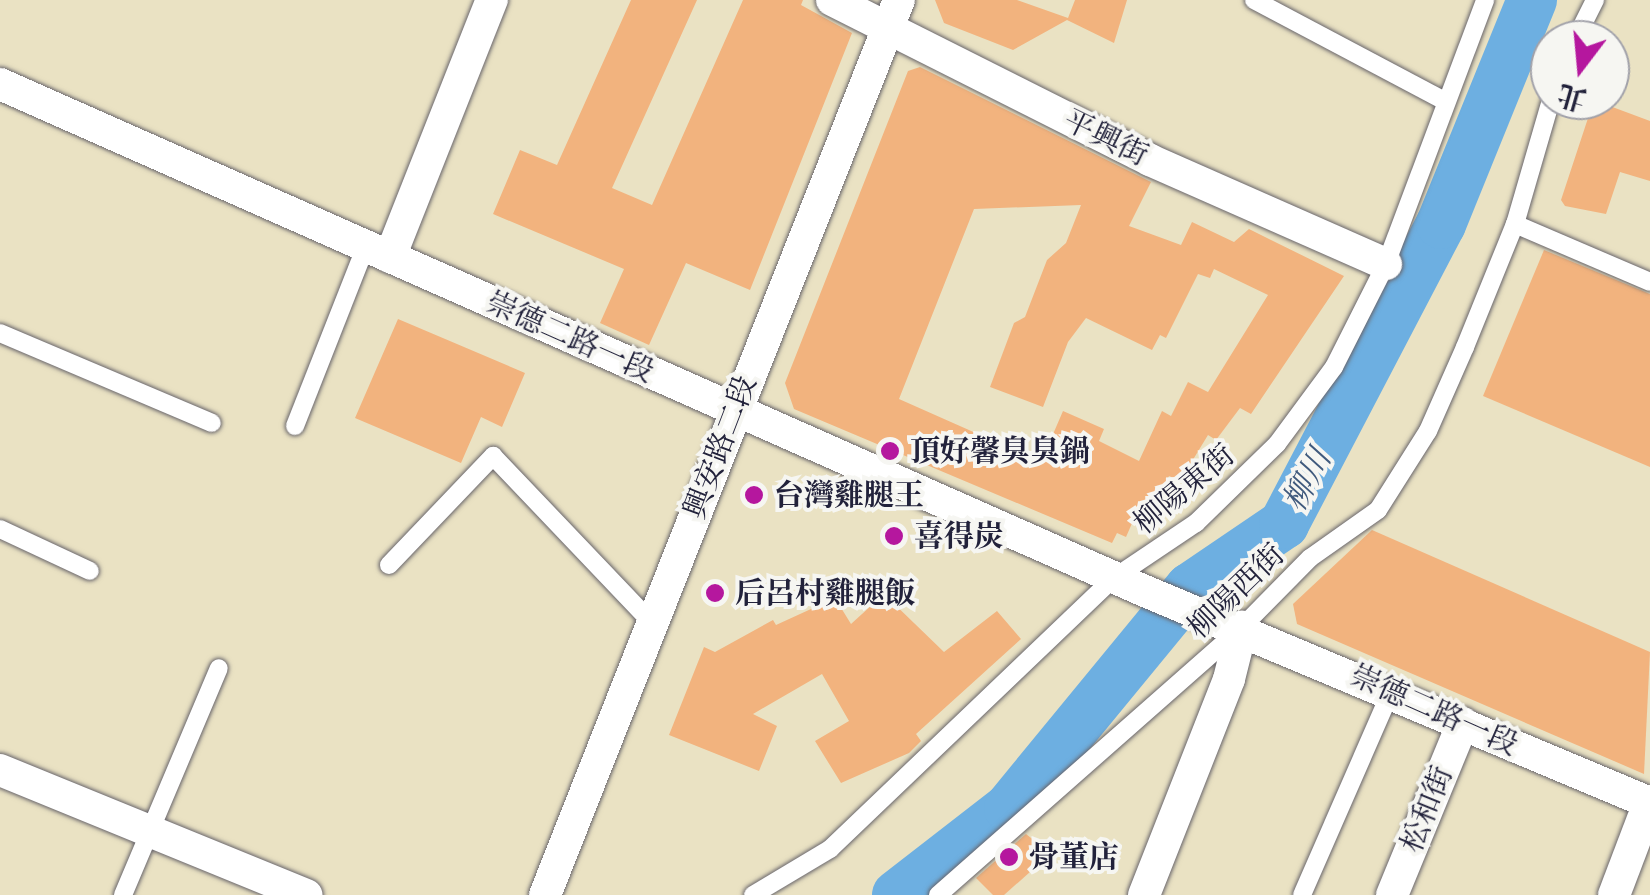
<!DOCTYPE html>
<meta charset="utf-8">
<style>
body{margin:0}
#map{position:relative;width:1650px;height:895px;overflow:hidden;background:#eae2c3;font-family:Alegreya,"Noto Serif TC",serif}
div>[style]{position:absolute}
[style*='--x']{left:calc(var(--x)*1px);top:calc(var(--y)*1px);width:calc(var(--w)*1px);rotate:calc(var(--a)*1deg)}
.river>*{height:50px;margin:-25px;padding:0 25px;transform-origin:25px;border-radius:25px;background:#6dafe1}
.building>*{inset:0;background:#f2b37e}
.roads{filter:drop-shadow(0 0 2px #68656b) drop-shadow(0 0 2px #68656b)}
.service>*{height:18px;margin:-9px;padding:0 9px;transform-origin:9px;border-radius:9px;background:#fff}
.minor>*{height:32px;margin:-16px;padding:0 16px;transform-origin:16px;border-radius:16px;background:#fff}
.dots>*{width:28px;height:28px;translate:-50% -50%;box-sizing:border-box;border:5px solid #f6f6f2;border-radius:50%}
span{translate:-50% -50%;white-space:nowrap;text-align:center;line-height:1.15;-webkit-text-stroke:8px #f6f6f2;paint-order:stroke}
.street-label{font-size:30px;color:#22223b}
.poi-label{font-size:30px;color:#22223b;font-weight:700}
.left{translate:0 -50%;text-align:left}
.water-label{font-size:32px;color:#405a7d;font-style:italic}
.north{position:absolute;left:1530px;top:20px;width:100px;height:100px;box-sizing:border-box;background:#f6f6f2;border:2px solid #a1a1a9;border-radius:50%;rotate:196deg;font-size:28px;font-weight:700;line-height:40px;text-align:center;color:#22223b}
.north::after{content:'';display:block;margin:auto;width:35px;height:45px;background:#b5179e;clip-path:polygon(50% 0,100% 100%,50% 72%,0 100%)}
</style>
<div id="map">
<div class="river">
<div style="--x:897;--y:895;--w:142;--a:-37.8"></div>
<div style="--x:1009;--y:808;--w:285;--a:-50.6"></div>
<div style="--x:1190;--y:588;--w:114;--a:-34.2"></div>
<div style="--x:1284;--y:524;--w:339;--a:-62.4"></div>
<div style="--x:1441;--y:224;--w:242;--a:-67.9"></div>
</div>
<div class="building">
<div style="clip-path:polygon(631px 0,697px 0,612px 188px,652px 205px,743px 0,803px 0,801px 5px,852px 33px,750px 290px,686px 263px,649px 345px,600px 323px,624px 269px,493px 214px,520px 150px,557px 165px)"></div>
<div style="clip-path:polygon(935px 0,1017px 0,1068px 18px,1075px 0,1127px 0,1114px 43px,1067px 20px,1013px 50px,944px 23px)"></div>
<div style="clip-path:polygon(evenodd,920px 67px,1151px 182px,1129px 226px,1181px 245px,1192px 222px,1234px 242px,1249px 229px,1344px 276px,1251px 414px,1240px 408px,1216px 440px,1208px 435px,1180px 481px,1169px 476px,1157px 504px,1144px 516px,1137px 512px,1126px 537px,1117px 533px,1112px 543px,794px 409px,785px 383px,908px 71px,920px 67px,1081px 205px,1066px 243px,1047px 260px,1025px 317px,1014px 323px,990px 387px,1043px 407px,1068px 342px,1086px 318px,1152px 350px,1160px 335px,1166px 338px,1198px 274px,1210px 278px,1214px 269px,1268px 295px,1208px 392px,1188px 382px,1171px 416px,1162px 411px,1139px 461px,1099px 441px,1104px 429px,1063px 411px,1041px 462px,899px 399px,974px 209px,1081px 205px)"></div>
<div style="clip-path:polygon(1599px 102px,1650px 121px,1650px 181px,1620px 172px,1606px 214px,1565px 206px,1561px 200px,1592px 106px)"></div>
<div style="clip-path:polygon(1544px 250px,1650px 294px,1650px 467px,1483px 396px)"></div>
<div style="clip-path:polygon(398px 319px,525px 373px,502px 427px,481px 417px,461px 463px,355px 418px)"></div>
<div style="clip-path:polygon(1372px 530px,1650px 652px,1644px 774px,1297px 624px,1293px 604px)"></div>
<div style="clip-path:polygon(884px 594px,944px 652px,997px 611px,1021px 639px,916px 734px,921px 741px,909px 753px,841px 783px,815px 741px,849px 721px,822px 674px,753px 714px,777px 726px,759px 771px,669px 735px,704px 647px,715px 652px,773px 620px,776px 625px,835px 598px,851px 624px)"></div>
<div style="clip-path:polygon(1026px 834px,1036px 842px,1030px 872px,1004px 895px,993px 895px,976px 878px)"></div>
</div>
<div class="roads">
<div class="service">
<div style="--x:1254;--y:0;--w:214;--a:27.9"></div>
<div style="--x:1575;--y:40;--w:45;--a:-63.4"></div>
<div style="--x:1515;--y:224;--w:147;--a:23.2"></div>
<div style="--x:0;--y:333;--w:230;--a:23"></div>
<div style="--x:295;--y:426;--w:193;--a:-68.5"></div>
<div style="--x:0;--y:529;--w:99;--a:25"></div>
<div style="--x:389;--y:565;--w:151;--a:-46.3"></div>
<div style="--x:493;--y:456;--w:231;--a:46.4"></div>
<div style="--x:123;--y:895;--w:246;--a:-67.1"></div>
<div style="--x:753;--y:895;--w:90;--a:-30.9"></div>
<div style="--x:830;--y:849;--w:393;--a:-43.7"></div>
<div style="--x:1114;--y:578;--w:99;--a:-33.9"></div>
<div style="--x:1196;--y:523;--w:113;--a:-44.3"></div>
<div style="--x:1277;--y:444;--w:96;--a:-53.5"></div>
<div style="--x:1334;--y:367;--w:115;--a:-63.2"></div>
<div style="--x:1386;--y:264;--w:282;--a:-69.4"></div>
<div style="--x:938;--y:895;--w:405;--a:-41.4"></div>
<div style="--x:1242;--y:627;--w:97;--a:-45.4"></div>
<div style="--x:1310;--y:558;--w:83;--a:-35.2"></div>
<div style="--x:1378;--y:510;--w:93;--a:-57.7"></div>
<div style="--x:1428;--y:431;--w:92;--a:-66.2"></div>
<div style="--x:1465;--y:347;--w:133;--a:-67.9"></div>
<div style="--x:1515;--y:224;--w:129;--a:-73.8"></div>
<div style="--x:1302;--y:895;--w:223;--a:-66.4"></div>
</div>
<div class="minor">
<div style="--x:832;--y:0;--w:356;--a:26.7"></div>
<div style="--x:1150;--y:160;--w:258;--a:23.8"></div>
<div style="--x:0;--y:84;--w:1247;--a:23.89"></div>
<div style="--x:1140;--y:589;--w:553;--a:22.76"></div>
<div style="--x:390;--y:257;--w:277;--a:-68.4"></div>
<div style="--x:0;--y:770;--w:331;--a:22.2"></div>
<div style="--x:545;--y:895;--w:962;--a:-68.42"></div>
<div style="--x:1144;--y:895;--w:232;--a:-68.5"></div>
<div style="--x:1229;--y:679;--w:54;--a:-76"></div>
<div style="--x:1392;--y:895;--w:186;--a:-67.6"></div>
<div style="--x:1614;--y:895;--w:98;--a:-69.2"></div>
</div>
</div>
<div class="dots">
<div style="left:890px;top:451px;background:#b5179e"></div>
<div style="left:754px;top:495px;background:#b5179e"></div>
<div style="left:894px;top:536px;background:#b5179e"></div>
<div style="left:715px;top:593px;background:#b5179e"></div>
<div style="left:1009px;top:857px;background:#b5179e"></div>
</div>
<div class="street-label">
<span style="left:1106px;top:138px;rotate:26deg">平興街</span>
<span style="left:570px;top:337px;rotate:24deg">崇德二路一段</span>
<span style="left:720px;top:447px;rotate:-69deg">興安路二段</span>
<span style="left:1184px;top:489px;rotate:-40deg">柳陽東街</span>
<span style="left:1236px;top:591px;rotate:-44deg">柳陽西街</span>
<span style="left:1434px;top:710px;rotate:24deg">崇德二路一段</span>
<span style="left:1427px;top:809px;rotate:-68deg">松和街</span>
</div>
<div class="poi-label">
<span class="left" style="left:910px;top:451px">頂好馨臭臭鍋</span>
<span class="left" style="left:774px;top:495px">台灣雞腿王</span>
<span class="left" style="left:914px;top:536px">喜得炭</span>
<span class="left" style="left:735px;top:593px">后呂村雞腿飯</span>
<span class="left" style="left:1029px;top:857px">骨董店</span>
</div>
<div class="water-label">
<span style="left:1307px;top:480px;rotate:-62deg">柳川</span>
</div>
<div class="north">北</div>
</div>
